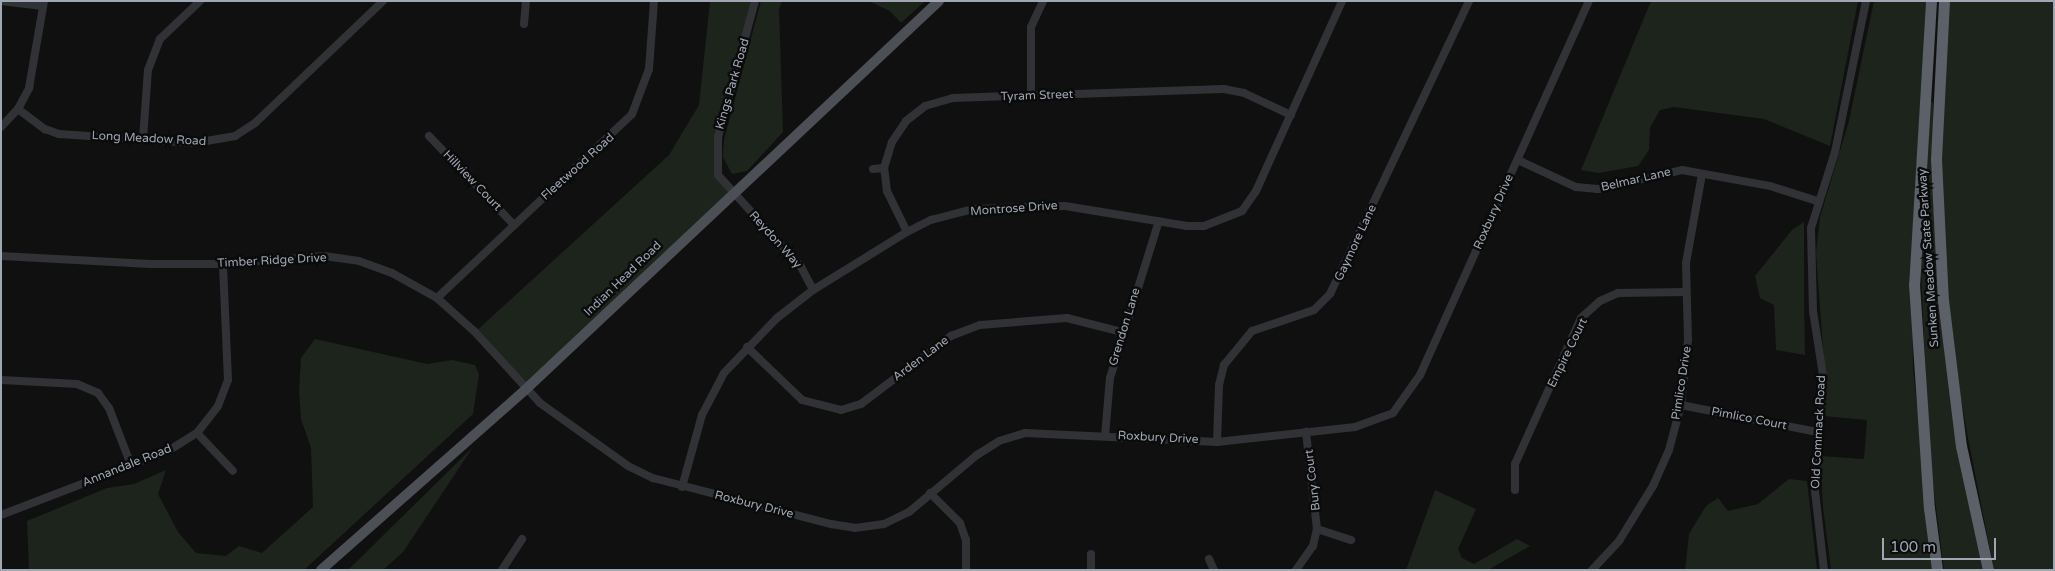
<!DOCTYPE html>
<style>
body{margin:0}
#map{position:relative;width:2055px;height:571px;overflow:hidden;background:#101011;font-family:"Varela Round",sans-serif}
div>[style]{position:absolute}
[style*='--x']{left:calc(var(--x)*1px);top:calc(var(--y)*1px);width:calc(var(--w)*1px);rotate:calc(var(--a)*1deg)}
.green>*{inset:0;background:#1c241c}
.minor>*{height:8px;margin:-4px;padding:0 4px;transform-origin:4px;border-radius:4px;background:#303236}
.major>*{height:10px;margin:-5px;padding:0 5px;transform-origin:5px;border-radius:5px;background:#4c4f56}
.highway>*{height:11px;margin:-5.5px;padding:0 5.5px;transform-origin:5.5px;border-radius:5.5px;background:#5c6068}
span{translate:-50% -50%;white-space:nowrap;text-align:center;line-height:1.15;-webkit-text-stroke:5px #0b0b0c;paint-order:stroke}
.street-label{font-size:12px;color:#9fa7b3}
.frame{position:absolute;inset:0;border:2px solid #9fa7b3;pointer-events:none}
.scale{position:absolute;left:1882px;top:538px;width:114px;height:22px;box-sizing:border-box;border:2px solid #9fa7b3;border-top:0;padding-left:6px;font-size:15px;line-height:18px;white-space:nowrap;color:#9fa7b3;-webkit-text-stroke:4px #0b0b0c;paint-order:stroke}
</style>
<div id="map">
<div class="green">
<div style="clip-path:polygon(710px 1px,755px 1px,718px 137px,718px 175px,732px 193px,525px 390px,475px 332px,669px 155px,699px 105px)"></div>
<div style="clip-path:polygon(761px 1px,782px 1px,779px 9px,783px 132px,747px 171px,732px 174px,723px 157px,724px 140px)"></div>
<div style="clip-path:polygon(868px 1px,925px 1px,901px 23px,890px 11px)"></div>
<div style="clip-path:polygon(1651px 1px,1858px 1px,1830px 146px,1764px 119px,1674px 107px,1660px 110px,1650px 128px,1649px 150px,1638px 166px,1599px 173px,1581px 170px)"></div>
<div style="clip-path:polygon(1874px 1px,1926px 1px,1912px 249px,1913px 367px,1933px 570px,1831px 570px,1823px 507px,1820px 456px,1864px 459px,1867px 420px,1823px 416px,1825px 376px,1816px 253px,1820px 217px,1849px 121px)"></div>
<div style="clip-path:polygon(1949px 1px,2054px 1px,2054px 570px,1994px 570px,1967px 433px,1952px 348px,1943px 238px,1940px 129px)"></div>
<div style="clip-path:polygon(1933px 102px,1936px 268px,1984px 570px,1944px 570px,1929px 452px,1921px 269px,1927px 103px)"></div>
<div style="clip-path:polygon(1804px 222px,1804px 299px,1805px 355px,1776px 350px,1774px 305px,1760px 298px,1755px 276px,1792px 230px)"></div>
<div style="clip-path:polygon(315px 339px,427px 364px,452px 360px,475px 365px,479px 374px,473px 414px,304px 570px,29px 570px,27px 521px,107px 488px,134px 484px,166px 470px,158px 494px,178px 532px,196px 553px,226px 556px,239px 546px,262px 553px,313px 507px,311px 448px,301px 419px,299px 391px,301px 358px)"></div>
<div style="clip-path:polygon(473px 447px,403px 552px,383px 570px,348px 570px)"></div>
<div style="clip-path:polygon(1789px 479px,1807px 481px,1817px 570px,1685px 570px,1689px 534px,1706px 506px,1718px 498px,1728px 511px,1758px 504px)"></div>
<div style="clip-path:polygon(1435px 490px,1476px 509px,1458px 549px,1462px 558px,1474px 564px,1517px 539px,1530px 546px,1488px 570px,1406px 570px)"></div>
</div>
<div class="minor">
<div style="--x:1;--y:1;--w:42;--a:6.8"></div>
<div style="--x:755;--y:1;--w:141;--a:105.2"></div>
<div style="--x:718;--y:137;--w:38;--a:90"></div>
<div style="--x:718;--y:175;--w:124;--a:47.9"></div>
<div style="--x:801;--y:267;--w:26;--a:62"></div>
<div style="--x:524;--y:24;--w:23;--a:-85"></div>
<div style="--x:1031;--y:96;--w:69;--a:-90"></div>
<div style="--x:1031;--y:27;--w:29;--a:-65"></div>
<div style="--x:18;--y:109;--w:34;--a:37"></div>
<div style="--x:45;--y:129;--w:15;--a:20"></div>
<div style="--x:59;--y:134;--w:136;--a:3.8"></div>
<div style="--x:195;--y:143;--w:41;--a:-9.9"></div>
<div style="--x:235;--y:136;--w:24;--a:-33"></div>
<div style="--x:255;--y:123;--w:177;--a:-43.6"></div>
<div style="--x:1;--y:127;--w:25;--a:-47"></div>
<div style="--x:18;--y:109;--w:24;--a:-62"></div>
<div style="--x:29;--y:88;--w:88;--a:-80.2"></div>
<div style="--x:429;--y:136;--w:123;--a:46.3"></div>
<div style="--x:143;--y:139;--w:69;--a:-85.9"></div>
<div style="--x:148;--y:70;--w:33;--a:-69"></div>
<div style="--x:160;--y:39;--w:55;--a:-43.5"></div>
<div style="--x:1518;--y:160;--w:64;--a:25"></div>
<div style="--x:1576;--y:187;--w:22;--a:5"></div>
<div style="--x:1598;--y:189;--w:86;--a:-12.7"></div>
<div style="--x:1682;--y:170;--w:89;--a:10.3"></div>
<div style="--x:1770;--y:186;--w:49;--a:17.7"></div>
<div style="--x:873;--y:169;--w:11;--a:-5"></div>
<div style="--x:907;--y:232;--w:46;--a:-116"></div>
<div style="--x:887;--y:191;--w:23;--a:-97"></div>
<div style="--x:884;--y:168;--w:27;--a:-73"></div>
<div style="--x:892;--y:142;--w:25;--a:-56"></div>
<div style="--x:906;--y:121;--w:24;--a:-38"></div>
<div style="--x:925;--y:106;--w:29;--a:-16"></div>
<div style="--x:953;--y:98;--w:271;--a:-1.9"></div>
<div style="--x:1224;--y:89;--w:20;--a:11"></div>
<div style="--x:1244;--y:93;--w:52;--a:25.1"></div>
<div style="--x:1;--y:256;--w:150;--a:3.1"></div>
<div style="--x:151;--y:264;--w:72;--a:0"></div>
<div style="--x:223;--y:264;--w:101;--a:-4.5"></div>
<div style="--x:324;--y:256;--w:35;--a:8"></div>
<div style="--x:359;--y:261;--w:35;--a:20"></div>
<div style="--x:392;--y:273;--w:51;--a:29.1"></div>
<div style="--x:437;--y:298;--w:51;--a:41.8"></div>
<div style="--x:475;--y:332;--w:96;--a:47.5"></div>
<div style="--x:540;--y:403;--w:108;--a:35.6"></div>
<div style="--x:628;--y:466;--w:28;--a:26"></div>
<div style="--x:653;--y:478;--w:184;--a:14.5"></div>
<div style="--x:831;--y:524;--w:24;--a:9"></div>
<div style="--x:855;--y:528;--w:29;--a:-8"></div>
<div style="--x:884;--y:524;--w:28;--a:-26"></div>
<div style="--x:909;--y:512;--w:89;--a:-40"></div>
<div style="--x:977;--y:455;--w:26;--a:-32"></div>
<div style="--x:999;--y:441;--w:27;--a:-17"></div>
<div style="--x:1025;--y:433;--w:192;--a:2.7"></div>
<div style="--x:1217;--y:442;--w:139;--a:-6.2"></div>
<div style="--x:1355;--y:427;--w:40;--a:-20.2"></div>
<div style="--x:1393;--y:413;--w:47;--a:-54.6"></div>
<div style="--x:1420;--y:375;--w:410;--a:-65.7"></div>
<div style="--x:437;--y:298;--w:268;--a:-43.3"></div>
<div style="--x:632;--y:114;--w:48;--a:-69.3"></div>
<div style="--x:649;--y:69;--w:68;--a:-85.8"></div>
<div style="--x:747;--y:347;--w:76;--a:43.9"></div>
<div style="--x:802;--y:400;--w:40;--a:14.4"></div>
<div style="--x:841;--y:410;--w:21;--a:-17"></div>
<div style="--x:861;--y:404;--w:113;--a:-37.1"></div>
<div style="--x:951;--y:336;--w:31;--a:-21"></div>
<div style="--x:980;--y:325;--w:87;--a:-4.6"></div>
<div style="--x:1067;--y:318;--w:57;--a:14.3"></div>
<div style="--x:1;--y:380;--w:76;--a:3"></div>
<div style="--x:77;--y:384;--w:23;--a:23"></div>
<div style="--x:98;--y:393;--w:19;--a:54"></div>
<div style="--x:109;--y:408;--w:61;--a:68.9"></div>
<div style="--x:1681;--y:405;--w:139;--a:11.2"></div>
<div style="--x:197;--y:433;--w:52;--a:46.5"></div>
<div style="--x:1105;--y:436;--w:58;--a:-85.1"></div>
<div style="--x:1110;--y:378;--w:164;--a:-72.7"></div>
<div style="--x:1217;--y:442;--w:57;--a:-88"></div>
<div style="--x:1219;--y:385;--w:21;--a:-76"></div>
<div style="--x:1224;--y:365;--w:44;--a:-50.5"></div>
<div style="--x:1252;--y:331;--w:65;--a:-18.7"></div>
<div style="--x:1314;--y:310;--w:23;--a:-45"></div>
<div style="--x:1330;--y:294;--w:324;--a:-64.6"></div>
<div style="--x:682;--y:487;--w:75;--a:-74.5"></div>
<div style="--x:702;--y:415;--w:47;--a:-62.4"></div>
<div style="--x:724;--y:373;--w:76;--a:-46.1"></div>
<div style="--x:777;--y:318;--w:46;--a:-37.9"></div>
<div style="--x:813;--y:290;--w:110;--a:-31.7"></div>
<div style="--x:907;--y:232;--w:27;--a:-27"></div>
<div style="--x:931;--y:220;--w:43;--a:-14.7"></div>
<div style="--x:973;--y:209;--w:92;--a:-1.9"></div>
<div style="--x:1065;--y:206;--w:124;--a:9.3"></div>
<div style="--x:1187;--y:226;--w:17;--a:0"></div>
<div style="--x:1204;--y:226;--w:41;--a:-21.5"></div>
<div style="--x:1242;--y:211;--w:24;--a:-55"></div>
<div style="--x:1256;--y:191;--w:209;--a:-65.6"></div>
<div style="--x:1515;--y:490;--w:26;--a:-90"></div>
<div style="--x:1515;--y:464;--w:160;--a:-65.7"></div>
<div style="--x:1581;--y:318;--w:25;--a:-42"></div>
<div style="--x:1600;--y:301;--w:20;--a:-24"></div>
<div style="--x:1618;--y:293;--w:68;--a:-0.8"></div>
<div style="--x:930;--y:493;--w:42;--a:45"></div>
<div style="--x:960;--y:523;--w:18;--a:71"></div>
<div style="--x:966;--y:540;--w:30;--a:90"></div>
<div style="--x:1;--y:515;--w:179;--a:-21"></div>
<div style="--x:168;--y:451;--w:34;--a:-32"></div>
<div style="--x:197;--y:433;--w:34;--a:-52"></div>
<div style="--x:218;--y:406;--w:28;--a:-69"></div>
<div style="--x:228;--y:380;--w:116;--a:-92.5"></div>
<div style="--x:1317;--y:529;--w:36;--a:18"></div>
<div style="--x:1209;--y:559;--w:12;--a:66"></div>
<div style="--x:502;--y:570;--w:37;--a:-57"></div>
<div style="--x:1091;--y:570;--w:16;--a:-90"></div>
<div style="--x:1296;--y:570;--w:29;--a:-55"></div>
<div style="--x:1313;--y:546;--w:17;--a:-77"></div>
<div style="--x:1317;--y:529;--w:98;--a:-96.5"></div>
<div style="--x:1592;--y:570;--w:40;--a:-47"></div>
<div style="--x:1619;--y:541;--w:65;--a:-58.3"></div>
<div style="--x:1653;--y:486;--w:39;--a:-66"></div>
<div style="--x:1669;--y:450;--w:47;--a:-75.1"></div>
<div style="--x:1681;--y:405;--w:65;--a:-83.9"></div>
<div style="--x:1688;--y:340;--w:77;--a:-91.5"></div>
<div style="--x:1686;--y:263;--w:90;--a:-79.8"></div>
<div style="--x:1824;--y:570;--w:80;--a:-96.5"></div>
<div style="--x:1815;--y:491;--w:116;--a:-86.1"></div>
<div style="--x:1823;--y:375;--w:65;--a:-98.9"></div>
<div style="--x:1813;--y:311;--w:83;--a:-91.4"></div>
<div style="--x:1811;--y:228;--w:80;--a:-72.5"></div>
<div style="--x:1835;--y:152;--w:154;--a:-78.4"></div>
</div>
<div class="major">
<div style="--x:321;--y:570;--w:272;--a:-41.4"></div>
<div style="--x:525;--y:390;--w:568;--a:-43.22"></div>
</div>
<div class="highway">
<div style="--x:1931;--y:1;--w:284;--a:93.4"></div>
<div style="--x:1914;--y:284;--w:225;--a:86.2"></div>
<div style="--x:1929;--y:508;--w:63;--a:82.6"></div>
<div style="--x:1944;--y:1;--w:158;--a:92.9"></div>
<div style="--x:1936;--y:159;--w:141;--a:87.2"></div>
<div style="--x:1943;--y:300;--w:147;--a:83"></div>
<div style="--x:1961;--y:446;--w:127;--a:77.7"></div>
</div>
<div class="street-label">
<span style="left:733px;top:84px;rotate:-74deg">Kings Park Road</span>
<span style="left:1037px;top:96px;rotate:-2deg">Tyram Street</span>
<span style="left:149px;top:139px;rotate:3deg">Long Meadow Road</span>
<span style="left:578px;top:167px;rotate:-42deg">Fleetwood Road</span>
<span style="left:1636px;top:180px;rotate:-13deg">Belmar Lane</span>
<span style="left:472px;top:181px;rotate:46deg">Hillview Court</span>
<span style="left:1014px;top:209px;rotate:-4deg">Montrose Drive</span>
<span style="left:1494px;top:212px;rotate:-66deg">Roxbury Drive</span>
<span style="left:775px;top:240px;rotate:48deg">Reydon Way</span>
<span style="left:1356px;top:243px;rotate:-65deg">Gaymore Lane</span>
<span style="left:1929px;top:258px;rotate:-94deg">Sunken Meadow State Parkway</span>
<span style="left:272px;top:261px;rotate:-3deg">Timber Ridge Drive</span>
<span style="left:623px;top:279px;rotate:-44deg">Indian Head Road</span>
<span style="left:1125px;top:327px;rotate:-73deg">Grendon Lane</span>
<span style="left:1568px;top:353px;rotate:-64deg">Empire Court</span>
<span style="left:921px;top:359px;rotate:-37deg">Arden Lane</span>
<span style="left:1682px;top:383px;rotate:-81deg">Pimlico Drive</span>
<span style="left:1749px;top:419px;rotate:11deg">Pimlico Court</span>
<span style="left:1819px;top:432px;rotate:-87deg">Old Commack Road</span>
<span style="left:1158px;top:438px;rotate:3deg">Roxbury Drive</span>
<span style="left:127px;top:466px;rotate:-22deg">Annandale Road</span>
<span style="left:1313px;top:480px;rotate:-97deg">Bury Court</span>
<span style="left:754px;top:505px;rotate:14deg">Roxbury Drive</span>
</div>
<div class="frame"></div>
<div class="scale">100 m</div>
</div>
